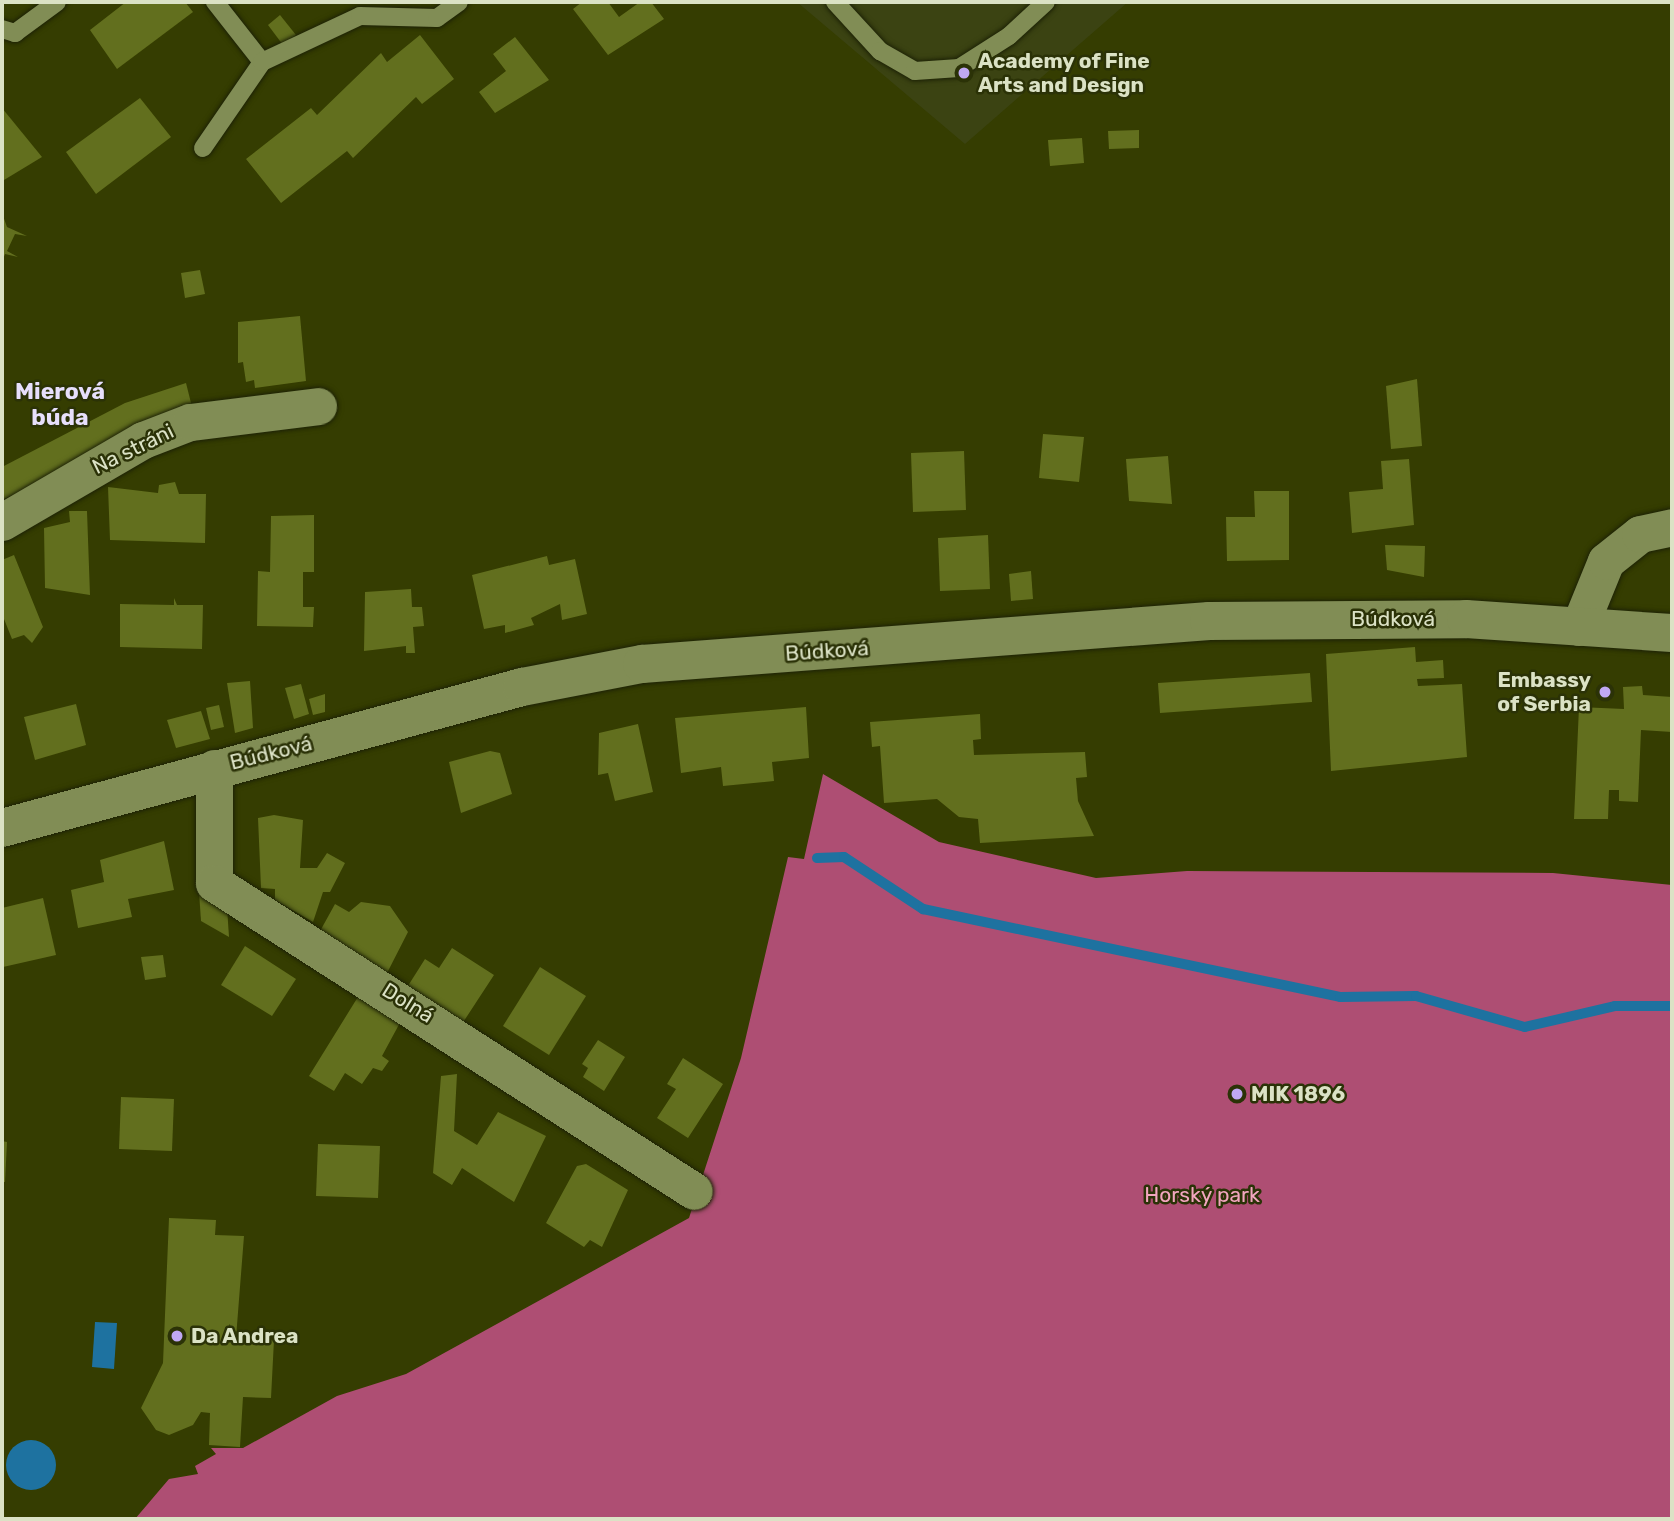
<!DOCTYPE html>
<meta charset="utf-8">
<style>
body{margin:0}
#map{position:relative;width:1674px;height:1521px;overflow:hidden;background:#353d01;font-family:Rubik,sans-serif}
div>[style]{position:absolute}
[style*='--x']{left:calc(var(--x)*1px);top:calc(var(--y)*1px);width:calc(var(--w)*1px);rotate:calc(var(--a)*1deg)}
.built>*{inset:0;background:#3b4312}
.forest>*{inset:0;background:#ae4e73}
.water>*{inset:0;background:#1e72a0}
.round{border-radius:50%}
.stream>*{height:10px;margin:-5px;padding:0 5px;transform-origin:5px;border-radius:5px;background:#1e72a0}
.building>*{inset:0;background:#626f1e}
.roads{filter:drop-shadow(0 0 2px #1d2206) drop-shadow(0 0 2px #1d2206)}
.service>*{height:18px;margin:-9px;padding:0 9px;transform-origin:9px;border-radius:9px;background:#818d55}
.minor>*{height:37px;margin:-18.5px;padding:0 18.5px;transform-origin:18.5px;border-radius:18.5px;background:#818d55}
.tertiary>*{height:38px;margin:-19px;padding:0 19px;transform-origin:19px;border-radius:19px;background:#818d55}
.dots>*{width:19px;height:19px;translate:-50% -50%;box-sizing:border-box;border:4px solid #2b3207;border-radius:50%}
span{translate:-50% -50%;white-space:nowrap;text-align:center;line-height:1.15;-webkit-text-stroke:5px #2b3207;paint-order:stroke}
.poi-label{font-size:21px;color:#dbe2c5;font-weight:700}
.left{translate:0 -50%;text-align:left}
.right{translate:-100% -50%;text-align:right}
.street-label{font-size:21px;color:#dbe2c5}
.park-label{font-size:21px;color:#f3a6bf}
.neighbourhood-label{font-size:23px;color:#e7dffc;font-weight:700}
.frame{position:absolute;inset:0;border:4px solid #dbe2c5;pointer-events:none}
</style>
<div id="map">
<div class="built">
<div style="clip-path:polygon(797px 2px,1128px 2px,965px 144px)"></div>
</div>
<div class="forest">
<div style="clip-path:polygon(823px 774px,939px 842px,1096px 878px,1187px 871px,1553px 873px,1672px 885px,1672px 1519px,135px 1519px,169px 1479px,198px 1474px,195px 1466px,216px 1454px,211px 1448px,243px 1448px,337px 1396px,406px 1374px,689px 1218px,741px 1058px,788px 857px,804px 859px)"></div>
</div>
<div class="water">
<div style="clip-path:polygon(95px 1322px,117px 1323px,114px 1369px,92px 1367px)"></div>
<div class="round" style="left:6px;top:1440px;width:50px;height:50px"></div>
</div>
<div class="stream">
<div style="--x:817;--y:858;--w:27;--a:-2"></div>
<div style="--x:844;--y:857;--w:95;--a:33.4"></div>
<div style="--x:923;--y:909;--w:426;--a:11.9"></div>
<div style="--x:1340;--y:997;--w:76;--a:-0.8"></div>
<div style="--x:1416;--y:996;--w:113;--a:15.9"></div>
<div style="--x:1525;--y:1027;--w:92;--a:-13.1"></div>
<div style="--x:1615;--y:1006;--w:57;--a:0"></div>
</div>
<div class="building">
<div style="clip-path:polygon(126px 2px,185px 2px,193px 12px,117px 69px,90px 30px)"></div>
<div style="clip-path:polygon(582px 2px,608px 2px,619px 17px,640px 2px,651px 2px,664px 19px,608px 55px,573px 9px)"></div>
<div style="clip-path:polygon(280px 15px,296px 35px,283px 45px,268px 25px)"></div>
<div style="clip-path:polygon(420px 35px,454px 79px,422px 104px,416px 97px,353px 158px,347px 151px,281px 203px,246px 159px,311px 108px,317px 115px,381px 53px,387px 62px)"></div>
<div style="clip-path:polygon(515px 37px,549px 80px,495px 113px,479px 92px,506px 71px,493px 54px)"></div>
<div style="clip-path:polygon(140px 98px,171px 137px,96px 194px,66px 152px)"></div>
<div style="clip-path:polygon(2px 108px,42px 157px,4px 180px,2px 178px)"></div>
<div style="clip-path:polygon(1139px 130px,1139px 148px,1109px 149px,1108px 131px)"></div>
<div style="clip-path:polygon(1082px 138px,1084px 163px,1050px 166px,1048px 140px)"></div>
<div style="clip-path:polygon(2px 213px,7px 227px,27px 236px,15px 234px,7px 251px,18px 257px,5px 254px,2px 262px)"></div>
<div style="clip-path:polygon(200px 270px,205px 294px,185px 298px,181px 273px)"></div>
<div style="clip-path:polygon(300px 316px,306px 381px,255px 388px,254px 380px,246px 382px,243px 362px,238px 363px,238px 322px)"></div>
<div style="clip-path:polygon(1417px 379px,1422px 446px,1391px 449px,1386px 386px)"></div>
<div style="clip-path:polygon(186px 383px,193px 411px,2px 500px,2px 467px,125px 403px)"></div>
<div style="clip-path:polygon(1043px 434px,1084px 437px,1079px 482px,1039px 478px)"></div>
<div style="clip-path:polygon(964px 451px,966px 510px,913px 512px,911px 453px)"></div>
<div style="clip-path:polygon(1168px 456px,1172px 504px,1129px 501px,1126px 459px)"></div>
<div style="clip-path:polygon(1409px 459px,1414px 525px,1352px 533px,1349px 492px,1383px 489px,1381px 461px)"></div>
<div style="clip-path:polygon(175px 482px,179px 494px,206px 494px,205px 543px,110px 540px,108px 487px,158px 493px,159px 485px)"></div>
<div style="clip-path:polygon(1254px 491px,1289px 491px,1289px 560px,1227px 561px,1226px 517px,1255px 517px)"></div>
<div style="clip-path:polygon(69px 511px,87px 511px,90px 595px,45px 588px,44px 528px,70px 522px)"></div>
<div style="clip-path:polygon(314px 515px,314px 572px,303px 572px,303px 607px,314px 607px,313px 627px,257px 626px,258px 571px,270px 572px,271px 516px)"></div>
<div style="clip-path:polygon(988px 535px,990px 589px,940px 591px,938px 538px)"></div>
<div style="clip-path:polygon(1385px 545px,1425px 546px,1424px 577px,1387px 570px)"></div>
<div style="clip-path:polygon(14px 555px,43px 627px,32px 643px,24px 635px,12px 639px,2px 614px,2px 560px)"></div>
<div style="clip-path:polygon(547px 556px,549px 565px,575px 559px,587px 614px,562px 620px,560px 604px,531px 618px,534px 625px,505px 633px,505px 625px,484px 629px,472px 575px)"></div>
<div style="clip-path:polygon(1031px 571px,1033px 599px,1011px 601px,1009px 574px)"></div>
<div style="clip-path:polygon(411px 589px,412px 607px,422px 607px,424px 626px,413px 627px,415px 653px,406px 653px,406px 646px,364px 651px,365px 592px)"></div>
<div style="clip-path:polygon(174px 598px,177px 605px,203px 605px,202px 649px,120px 647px,120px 604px,174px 605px)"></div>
<div style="clip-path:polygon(1415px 647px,1416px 662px,1443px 660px,1444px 678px,1417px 679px,1418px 686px,1462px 684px,1467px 757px,1331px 771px,1326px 654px)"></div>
<div style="clip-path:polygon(1310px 673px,1312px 702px,1160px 713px,1158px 683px)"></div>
<div style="clip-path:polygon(250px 681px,253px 728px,235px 733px,227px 683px)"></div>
<div style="clip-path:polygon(301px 684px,309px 714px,294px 719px,285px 688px)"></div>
<div style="clip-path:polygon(1642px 686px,1643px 695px,1672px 697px,1672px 732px,1641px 730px,1638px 802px,1619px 801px,1619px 790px,1609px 790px,1608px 819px,1574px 819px,1579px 707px,1624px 709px,1623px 687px)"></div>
<div style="clip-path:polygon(325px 694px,325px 712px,313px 715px,309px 699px)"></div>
<div style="clip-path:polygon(76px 704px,86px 745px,35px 760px,24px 717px)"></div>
<div style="clip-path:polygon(219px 705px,224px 727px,211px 730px,206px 708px)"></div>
<div style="clip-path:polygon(806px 707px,809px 758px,772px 762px,774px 781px,723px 786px,721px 767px,681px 773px,675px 718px)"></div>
<div style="clip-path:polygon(201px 711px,210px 739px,176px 748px,167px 720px)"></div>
<div style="clip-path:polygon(980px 714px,981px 739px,973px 740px,974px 755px,1085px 752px,1087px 777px,1076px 778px,1078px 801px,1094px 836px,980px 843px,978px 819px,959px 817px,937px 799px,884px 803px,880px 746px,872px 747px,870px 722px)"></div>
<div style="clip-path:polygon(638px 724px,653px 792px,615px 801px,608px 773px,598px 775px,599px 733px)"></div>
<div style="clip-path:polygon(490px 751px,500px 753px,512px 794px,461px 813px,449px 762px)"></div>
<div style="clip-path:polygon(274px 815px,303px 820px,300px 868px,317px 868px,327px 853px,345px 863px,330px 892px,323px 892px,313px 922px,275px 900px,275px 889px,261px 888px,258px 818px)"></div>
<div style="clip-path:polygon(164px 841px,174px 890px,128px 899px,132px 917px,78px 928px,71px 890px,104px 882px,100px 860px)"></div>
<div style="clip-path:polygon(199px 892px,227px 907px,229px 937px,201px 921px)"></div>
<div style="clip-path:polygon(43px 898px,56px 955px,3px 967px,2px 908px)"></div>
<div style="clip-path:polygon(361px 902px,390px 906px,408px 932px,386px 975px,319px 933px,335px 904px,349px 912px)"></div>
<div style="clip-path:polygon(245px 946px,296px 979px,272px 1016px,221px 985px)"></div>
<div style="clip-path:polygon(452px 948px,494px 975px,460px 1027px,406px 989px,425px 959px,439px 968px)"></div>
<div style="clip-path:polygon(163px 955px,166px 977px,145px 980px,141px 957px)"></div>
<div style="clip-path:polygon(540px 967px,586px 996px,549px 1055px,503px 1026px)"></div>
<div style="clip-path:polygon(361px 992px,402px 1019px,382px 1056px,389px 1061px,382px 1071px,373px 1068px,362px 1084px,345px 1073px,334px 1091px,309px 1076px)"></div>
<div style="clip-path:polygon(598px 1040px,625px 1057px,604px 1091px,583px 1077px,588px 1068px,582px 1064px)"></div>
<div style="clip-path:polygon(683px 1058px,723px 1084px,688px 1138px,657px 1118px,676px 1089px,667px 1084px)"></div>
<div style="clip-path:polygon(457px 1074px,454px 1131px,477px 1145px,498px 1112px,546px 1136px,514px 1202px,462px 1168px,452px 1185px,433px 1173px,441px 1076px)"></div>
<div style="clip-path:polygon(121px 1097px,174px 1099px,172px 1151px,119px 1149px)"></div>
<div style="clip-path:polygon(2px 1141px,7px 1142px,5px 1182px,2px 1182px)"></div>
<div style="clip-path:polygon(318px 1144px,380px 1146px,378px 1198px,316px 1196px)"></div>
<div style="clip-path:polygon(586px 1164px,628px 1190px,602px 1247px,590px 1240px,584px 1247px,546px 1223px,577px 1166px)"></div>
<div style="clip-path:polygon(169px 1218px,216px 1220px,215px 1235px,244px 1236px,236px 1338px,274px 1340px,271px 1398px,243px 1397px,240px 1447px,209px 1445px,210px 1413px,201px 1412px,193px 1425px,169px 1435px,156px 1430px,141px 1408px,163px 1363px)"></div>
</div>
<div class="roads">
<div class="service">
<div style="--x:215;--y:2;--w:76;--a:51.9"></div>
<div style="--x:835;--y:2;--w:67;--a:47.4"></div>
<div style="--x:880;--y:51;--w:40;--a:29.7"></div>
<div style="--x:915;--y:71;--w:44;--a:-3.9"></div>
<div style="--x:959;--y:68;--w:59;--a:-32.6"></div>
<div style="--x:1009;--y:36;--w:50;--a:-42.6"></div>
<div style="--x:2;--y:29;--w:14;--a:17"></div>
<div style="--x:15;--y:33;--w:52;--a:-36.4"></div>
<div style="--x:203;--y:148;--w:104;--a:-55.5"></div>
<div style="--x:262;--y:62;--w:108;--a:-25.1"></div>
<div style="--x:360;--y:16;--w:77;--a:1.5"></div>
<div style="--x:437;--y:18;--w:27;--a:-36"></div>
</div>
<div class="minor">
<div style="--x:2;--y:522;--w:163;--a:-30.2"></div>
<div style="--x:143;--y:440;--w:50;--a:-21"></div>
<div style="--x:190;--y:422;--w:129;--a:-7.1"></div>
<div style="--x:1579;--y:627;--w:71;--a:-67.8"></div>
<div style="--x:1606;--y:561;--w:43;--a:-38.5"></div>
<div style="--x:1640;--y:534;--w:33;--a:-12"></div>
<div style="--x:214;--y:768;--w:115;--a:90"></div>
<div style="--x:214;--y:883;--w:570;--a:32.69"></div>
</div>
<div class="tertiary">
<div style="--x:2;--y:828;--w:539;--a:-15.17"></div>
<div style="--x:522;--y:687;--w:122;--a:-10.9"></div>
<div style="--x:642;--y:664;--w:569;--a:-4.34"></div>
<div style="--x:1209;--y:621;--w:257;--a:-0.4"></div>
<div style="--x:1466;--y:619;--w:206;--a:3.9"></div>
</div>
</div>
<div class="dots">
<div style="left:964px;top:73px;background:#c0a8f4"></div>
<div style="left:1605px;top:692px;background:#c0a8f4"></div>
<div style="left:1237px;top:1094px;background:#c0a8f4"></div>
<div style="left:177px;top:1336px;background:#c0a8f4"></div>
</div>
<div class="poi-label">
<span class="left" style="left:978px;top:73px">Academy of Fine<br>Arts and Design</span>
<span class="right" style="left:1591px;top:692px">Embassy<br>of Serbia</span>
<span class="left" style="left:1251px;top:1094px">MIK 1896</span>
<span class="left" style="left:191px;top:1336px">Da Andrea</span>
</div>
<div class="street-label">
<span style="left:133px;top:449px;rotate:-26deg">Na stráni</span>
<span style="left:1393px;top:619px">Búdková</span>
<span style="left:827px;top:651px;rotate:-4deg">Búdková</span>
<span style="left:271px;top:753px;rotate:-14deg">Búdková</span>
<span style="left:408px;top:1003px;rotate:32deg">Dolná</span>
</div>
<div class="park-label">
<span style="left:1202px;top:1195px">Horský park</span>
</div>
<div class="neighbourhood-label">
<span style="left:60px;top:404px">Mierová<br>búda</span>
</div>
<div class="frame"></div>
</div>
